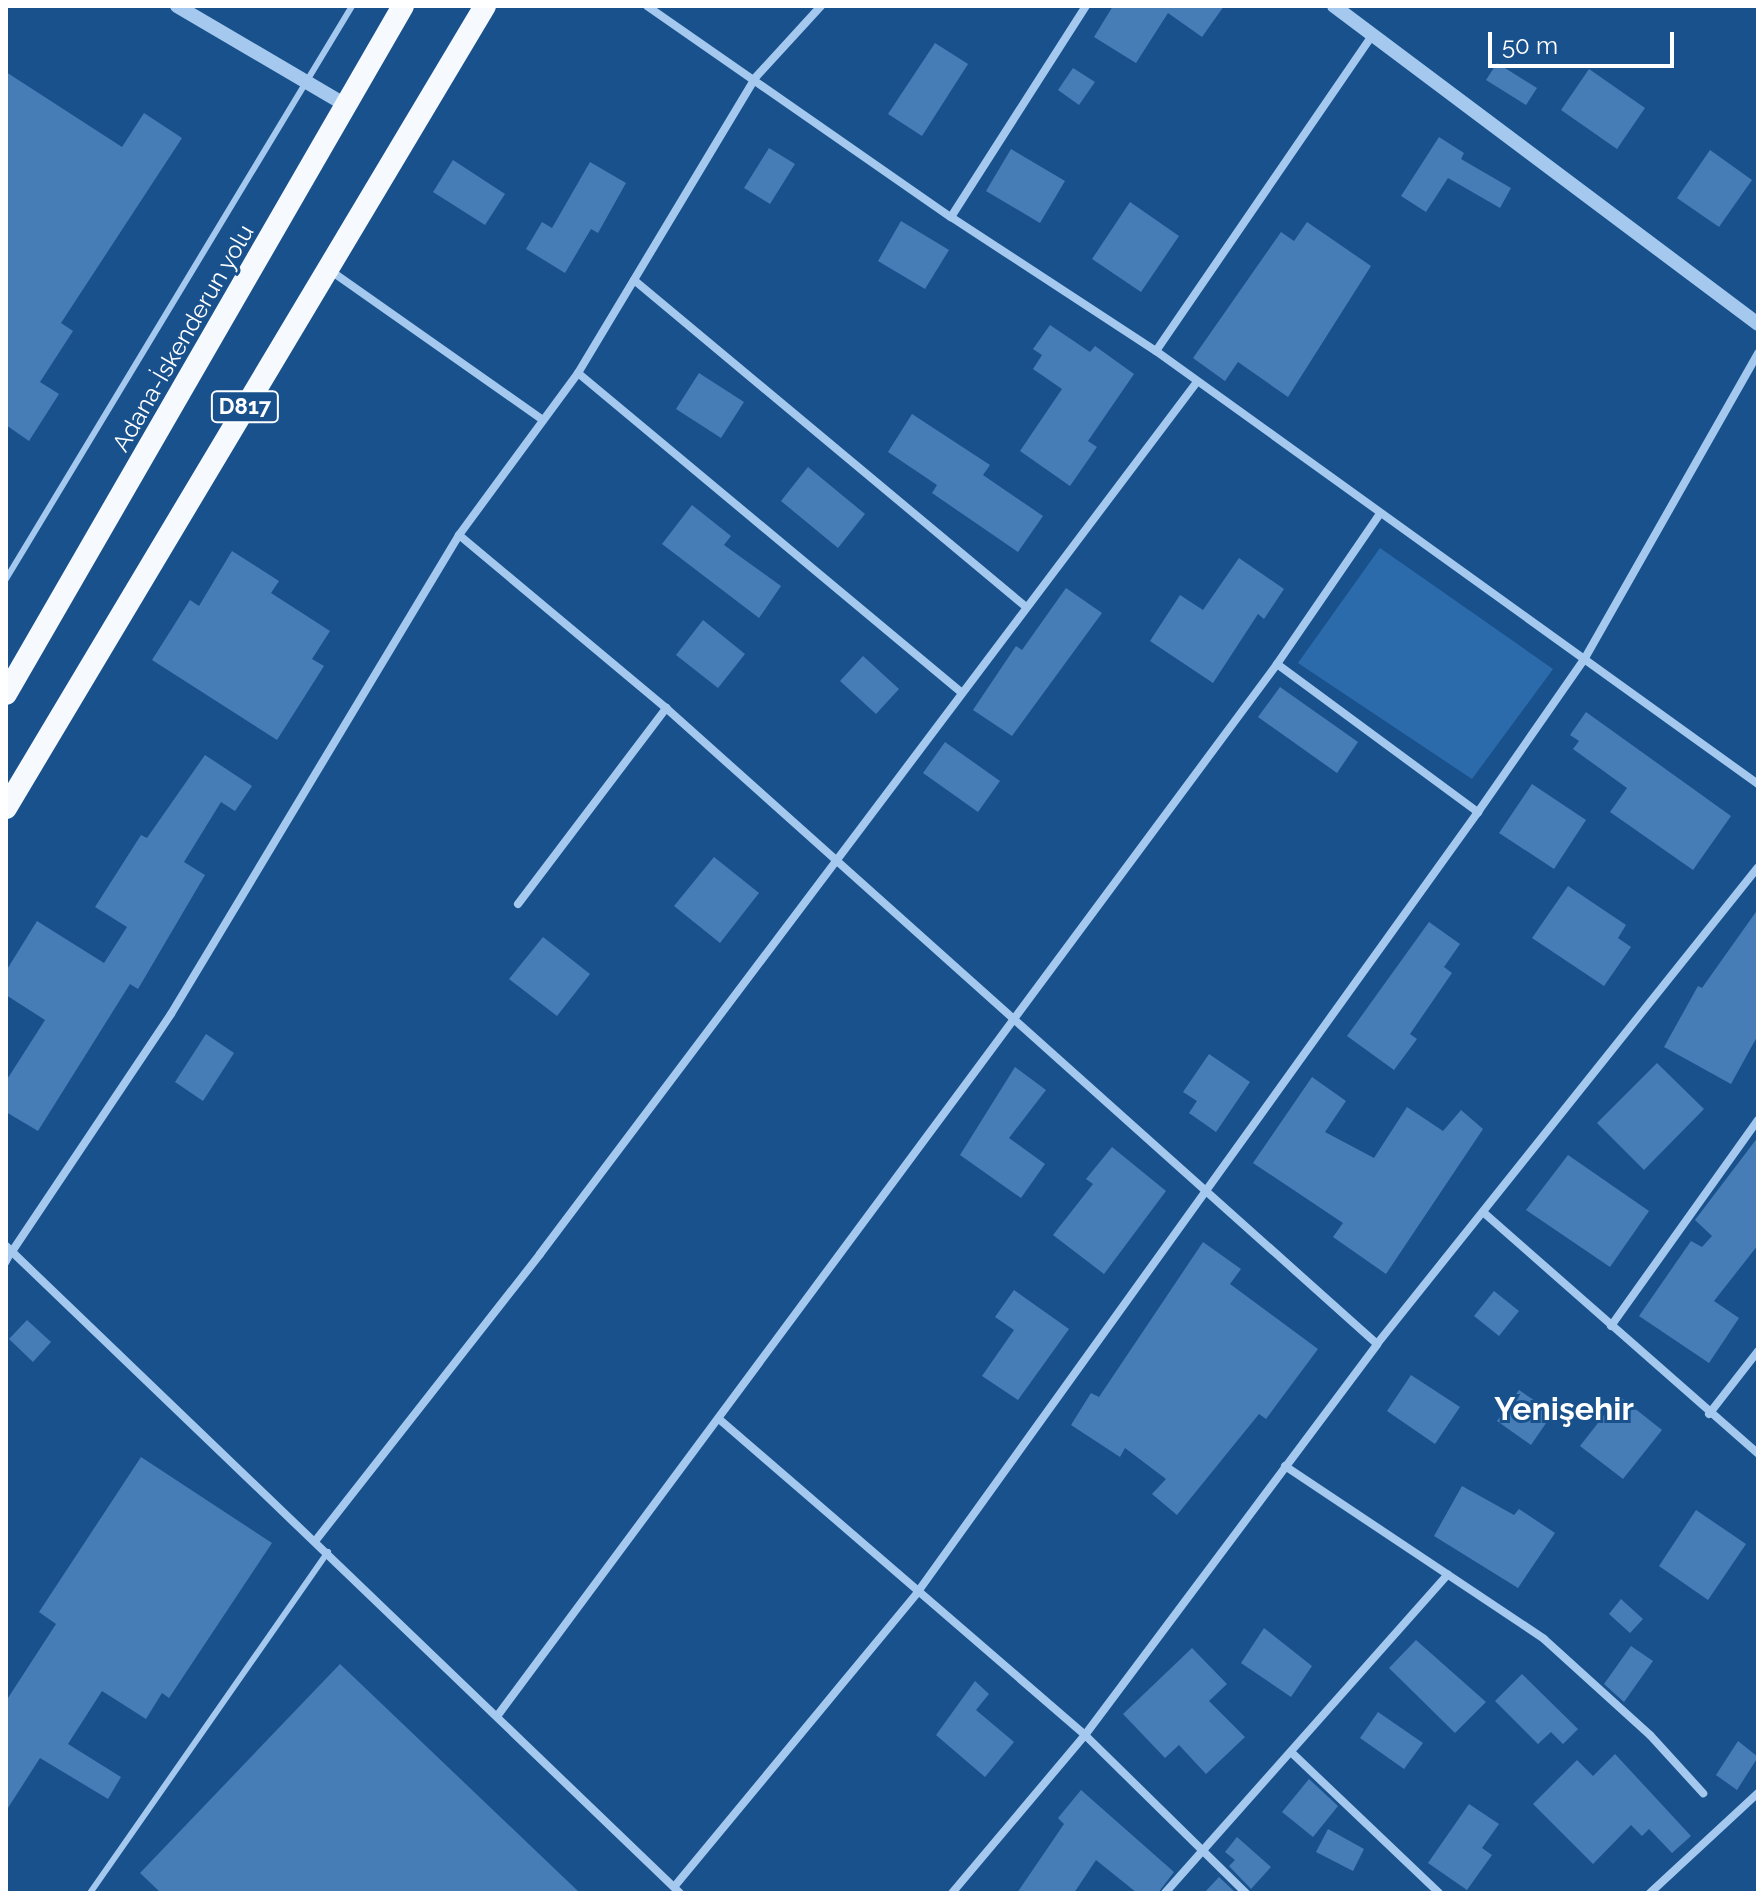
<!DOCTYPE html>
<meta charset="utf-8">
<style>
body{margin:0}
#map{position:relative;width:1764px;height:1899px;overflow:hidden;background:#19518d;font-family:Raleway,sans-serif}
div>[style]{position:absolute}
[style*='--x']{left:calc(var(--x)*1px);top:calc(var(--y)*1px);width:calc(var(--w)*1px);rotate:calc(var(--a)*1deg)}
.green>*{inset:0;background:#2c6bab}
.building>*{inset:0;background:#467db7}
.service>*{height:6px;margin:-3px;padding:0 3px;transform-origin:3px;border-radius:3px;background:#a5c9ee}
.minor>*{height:8px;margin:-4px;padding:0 4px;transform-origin:4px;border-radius:4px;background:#a5c9ee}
.tertiary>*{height:14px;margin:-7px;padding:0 7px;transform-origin:7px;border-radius:7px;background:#a5c9ee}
.trunk>*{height:22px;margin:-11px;padding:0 11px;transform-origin:11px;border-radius:11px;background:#f6faff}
span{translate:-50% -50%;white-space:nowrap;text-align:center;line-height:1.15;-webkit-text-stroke:6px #19518d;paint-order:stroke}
.shield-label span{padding:2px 6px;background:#19518d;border:2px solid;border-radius:6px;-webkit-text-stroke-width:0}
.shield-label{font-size:22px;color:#fff;font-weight:700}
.street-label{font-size:24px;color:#fff}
.district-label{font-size:32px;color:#fff;font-weight:700}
.frame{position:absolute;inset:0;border:8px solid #fff;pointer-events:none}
.scale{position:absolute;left:1488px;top:32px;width:186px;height:36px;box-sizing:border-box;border:4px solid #fff;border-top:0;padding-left:10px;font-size:24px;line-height:28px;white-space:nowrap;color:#fff;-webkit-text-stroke:6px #19518d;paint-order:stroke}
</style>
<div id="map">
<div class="green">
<div style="clip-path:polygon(1380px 548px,1553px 669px,1472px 779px,1298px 663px)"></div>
</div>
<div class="building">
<div style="clip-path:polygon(1113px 6px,1224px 6px,1202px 37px,1168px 13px,1136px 63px,1094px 37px)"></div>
<div style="clip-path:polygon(935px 43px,968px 64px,922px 136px,888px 114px)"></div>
<div style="clip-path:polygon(1497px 63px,1537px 88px,1526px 105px,1486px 80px)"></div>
<div style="clip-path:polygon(1073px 68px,1095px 82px,1079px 105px,1058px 90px)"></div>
<div style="clip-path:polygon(1589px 69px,1645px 108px,1617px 149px,1561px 110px)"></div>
<div style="clip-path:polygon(6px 72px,122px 147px,144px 113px,182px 138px,61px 323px,73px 331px,40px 382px,59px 394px,29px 441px,6px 425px)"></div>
<div style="clip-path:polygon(1439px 137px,1464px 153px,1461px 159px,1511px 188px,1500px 208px,1448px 178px,1426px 212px,1401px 196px)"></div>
<div style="clip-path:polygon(769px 148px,795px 164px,770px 204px,744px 188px)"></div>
<div style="clip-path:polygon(1011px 149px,1065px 181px,1040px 223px,986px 191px)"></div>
<div style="clip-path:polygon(1710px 150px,1752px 180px,1719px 227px,1677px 198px)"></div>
<div style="clip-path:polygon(453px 160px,505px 194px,485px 225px,433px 192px)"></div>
<div style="clip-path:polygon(590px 162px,626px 183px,598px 233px,591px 229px,565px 273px,526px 249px,542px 222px,552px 228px)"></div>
<div style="clip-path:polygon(1130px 202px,1179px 236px,1141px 292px,1092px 259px)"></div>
<div style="clip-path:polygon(901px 221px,949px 250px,925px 289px,878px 261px)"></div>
<div style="clip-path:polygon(1307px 222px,1371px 266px,1288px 397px,1238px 362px,1225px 381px,1193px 358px,1281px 232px,1294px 241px)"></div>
<div style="clip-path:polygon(1050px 325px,1090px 352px,1095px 346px,1134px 374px,1088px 441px,1097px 447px,1070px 486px,1020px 451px,1062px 389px,1033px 369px,1042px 355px,1033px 349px)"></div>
<div style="clip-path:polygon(699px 373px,744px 402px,721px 438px,676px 409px)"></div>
<div style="clip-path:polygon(912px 414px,990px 465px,983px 475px,1043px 516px,1018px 552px,932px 493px,937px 485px,888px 452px)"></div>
<div style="clip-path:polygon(808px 467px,865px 514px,838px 548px,781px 501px)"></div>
<div style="clip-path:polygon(692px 505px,731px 536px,724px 545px,781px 586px,759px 618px,662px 544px)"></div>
<div style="clip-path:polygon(232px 551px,279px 581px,271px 593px,330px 631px,312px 659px,324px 666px,277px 740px,152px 660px,190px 600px,199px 606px)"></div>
<div style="clip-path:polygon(1239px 558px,1284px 589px,1264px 619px,1258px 614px,1213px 683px,1150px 641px,1180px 595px,1203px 610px)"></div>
<div style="clip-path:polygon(1066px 588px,1102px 613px,1012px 736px,973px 710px,1016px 646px,1022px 650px)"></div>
<div style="clip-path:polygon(703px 620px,745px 654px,718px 688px,676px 655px)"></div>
<div style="clip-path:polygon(863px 656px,899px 689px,876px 714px,840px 681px)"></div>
<div style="clip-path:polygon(1280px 687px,1358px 742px,1337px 773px,1258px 717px)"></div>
<div style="clip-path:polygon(1586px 712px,1731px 816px,1693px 870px,1610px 812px,1627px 788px,1573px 749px,1579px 741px,1570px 735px)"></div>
<div style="clip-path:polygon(945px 742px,1000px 781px,978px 812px,923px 773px)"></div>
<div style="clip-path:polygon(205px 755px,252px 786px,235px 811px,221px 802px,184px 862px,205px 875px,138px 989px,130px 984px,38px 1131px,6px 1112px,6px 1081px,45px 1020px,6px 995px,6px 971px,37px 921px,104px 963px,127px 927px,95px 907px,141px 835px,147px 838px)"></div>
<div style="clip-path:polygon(1532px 784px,1586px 820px,1554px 869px,1499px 833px)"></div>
<div style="clip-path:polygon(714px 857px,759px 893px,720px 943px,674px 906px)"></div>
<div style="clip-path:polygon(1568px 886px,1626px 925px,1618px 938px,1631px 947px,1604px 986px,1532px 938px)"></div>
<div style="clip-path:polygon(1758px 909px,1758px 1035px,1731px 1084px,1664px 1047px,1698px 986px,1702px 988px)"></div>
<div style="clip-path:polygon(1429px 922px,1460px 944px,1444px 967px,1452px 973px,1410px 1034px,1417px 1039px,1394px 1070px,1347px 1036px)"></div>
<div style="clip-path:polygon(543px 937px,590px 974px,557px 1016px,509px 979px)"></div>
<div style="clip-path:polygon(206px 1034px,234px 1053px,203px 1101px,175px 1082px)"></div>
<div style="clip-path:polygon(1209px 1054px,1250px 1082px,1216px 1132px,1189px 1113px,1197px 1101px,1183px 1092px)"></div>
<div style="clip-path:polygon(1657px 1063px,1704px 1109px,1644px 1170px,1597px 1123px)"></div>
<div style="clip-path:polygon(1015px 1067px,1046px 1090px,1009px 1138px,1045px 1164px,1021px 1198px,960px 1155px)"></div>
<div style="clip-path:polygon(1312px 1077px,1346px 1101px,1325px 1132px,1374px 1158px,1407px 1107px,1443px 1131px,1461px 1110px,1483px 1129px,1386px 1274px,1333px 1237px,1343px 1223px,1253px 1163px)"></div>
<div style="clip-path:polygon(1758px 1137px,1758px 1245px,1714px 1301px,1739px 1318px,1709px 1363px,1639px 1316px,1691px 1241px,1702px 1247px,1712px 1236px,1695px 1220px)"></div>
<div style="clip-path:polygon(1112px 1147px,1166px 1191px,1104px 1274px,1053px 1235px,1093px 1184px,1086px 1179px)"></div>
<div style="clip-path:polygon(1568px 1155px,1649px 1211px,1610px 1267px,1526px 1210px)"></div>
<div style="clip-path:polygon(1203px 1242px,1241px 1269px,1230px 1284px,1318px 1349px,1266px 1419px,1259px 1414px,1177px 1515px,1152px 1494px,1166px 1479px,1125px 1448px,1120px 1457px,1071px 1425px,1091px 1393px,1099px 1397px)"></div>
<div style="clip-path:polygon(1014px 1290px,1069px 1329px,1018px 1400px,982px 1376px,1014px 1330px,995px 1317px)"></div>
<div style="clip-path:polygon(1494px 1291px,1519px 1311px,1499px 1336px,1474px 1316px)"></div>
<div style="clip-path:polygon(27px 1320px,51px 1342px,33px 1362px,9px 1339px)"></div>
<div style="clip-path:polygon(1411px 1375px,1460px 1407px,1435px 1444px,1387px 1411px)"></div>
<div style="clip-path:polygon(1519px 1390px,1553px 1413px,1531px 1445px,1497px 1421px)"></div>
<div style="clip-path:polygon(1619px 1396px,1662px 1430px,1623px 1479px,1580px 1446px)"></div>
<div style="clip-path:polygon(141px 1457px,272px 1543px,169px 1698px,162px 1693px,146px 1719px,102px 1691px,68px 1744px,121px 1777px,108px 1799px,40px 1758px,6px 1811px,6px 1701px,56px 1624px,39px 1612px)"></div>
<div style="clip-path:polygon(1462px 1486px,1514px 1515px,1519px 1509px,1555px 1533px,1518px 1588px,1434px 1536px)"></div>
<div style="clip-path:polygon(1696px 1510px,1746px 1544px,1708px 1600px,1659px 1566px)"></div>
<div style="clip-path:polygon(1621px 1599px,1643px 1619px,1630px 1633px,1609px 1614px)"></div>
<div style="clip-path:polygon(1264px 1628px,1312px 1666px,1291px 1697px,1241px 1663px)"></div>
<div style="clip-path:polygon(1416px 1640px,1486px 1702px,1455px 1733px,1389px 1668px)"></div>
<div style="clip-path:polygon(1631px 1646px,1653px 1661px,1624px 1702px,1604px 1684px)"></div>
<div style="clip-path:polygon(1192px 1648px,1227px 1684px,1209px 1701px,1245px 1737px,1206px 1774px,1179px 1745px,1165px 1758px,1123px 1714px)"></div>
<div style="clip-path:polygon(340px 1664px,580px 1893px,161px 1893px,140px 1873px)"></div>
<div style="clip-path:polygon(1522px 1674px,1578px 1729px,1563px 1744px,1551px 1732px,1538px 1744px,1495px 1701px)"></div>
<div style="clip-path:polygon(975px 1681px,989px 1694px,976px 1710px,1014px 1742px,985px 1777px,936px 1735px)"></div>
<div style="clip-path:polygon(1378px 1712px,1423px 1743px,1404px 1769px,1360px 1738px)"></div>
<div style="clip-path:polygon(1738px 1741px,1758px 1757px,1737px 1790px,1716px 1775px)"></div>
<div style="clip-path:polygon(1615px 1754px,1691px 1836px,1672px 1853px,1649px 1829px,1642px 1836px,1631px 1825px,1593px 1864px,1533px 1804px,1577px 1760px,1593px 1776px)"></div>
<div style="clip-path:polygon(1309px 1779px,1338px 1806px,1313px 1837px,1282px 1812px)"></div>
<div style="clip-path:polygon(1081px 1790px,1174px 1872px,1158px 1893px,1137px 1893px,1096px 1860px,1074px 1893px,1017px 1893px,1064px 1824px,1058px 1818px)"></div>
<div style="clip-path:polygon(1469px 1804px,1499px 1824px,1482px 1848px,1492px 1855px,1467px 1890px,1428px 1863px)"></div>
<div style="clip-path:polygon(1328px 1829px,1364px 1849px,1353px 1871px,1316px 1852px)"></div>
<div style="clip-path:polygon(1237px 1837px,1271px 1867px,1251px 1889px,1229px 1866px,1235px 1860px,1225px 1852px)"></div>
<div style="clip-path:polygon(1219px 1877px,1236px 1893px,1204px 1893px)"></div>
</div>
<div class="service">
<div style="--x:6;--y:579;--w:669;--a:-58.87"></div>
<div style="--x:6;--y:1263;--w:15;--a:-62"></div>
<div style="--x:90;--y:1893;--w:416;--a:-55.1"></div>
</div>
<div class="minor">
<div style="--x:647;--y:6;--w:370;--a:34.8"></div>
<div style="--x:951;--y:217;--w:245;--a:33.2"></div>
<div style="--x:1156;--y:351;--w:742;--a:35.73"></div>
<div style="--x:951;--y:217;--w:250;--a:-57.4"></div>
<div style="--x:331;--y:271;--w:259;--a:35.1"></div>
<div style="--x:634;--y:280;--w:510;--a:39.83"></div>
<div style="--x:1156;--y:351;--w:384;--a:-55.6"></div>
<div style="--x:578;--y:373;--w:497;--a:39.8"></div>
<div style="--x:459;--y:535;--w:270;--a:39.9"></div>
<div style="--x:666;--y:708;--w:954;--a:41.81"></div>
<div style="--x:1277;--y:664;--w:250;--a:36.4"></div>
<div style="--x:518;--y:904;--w:246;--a:-52.9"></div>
<div style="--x:1483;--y:1212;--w:366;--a:41.3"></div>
<div style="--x:6;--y:1246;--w:934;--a:43.83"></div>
<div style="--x:13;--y:1250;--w:284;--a:-56.2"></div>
<div style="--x:171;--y:1014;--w:559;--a:-58.98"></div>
<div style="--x:459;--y:535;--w:201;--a:-53.7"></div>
<div style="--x:578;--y:373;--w:344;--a:-59"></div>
<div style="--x:755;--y:78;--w:98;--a:-47.5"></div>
<div style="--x:1611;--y:1326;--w:253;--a:-54.5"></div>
<div style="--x:1709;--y:1414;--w:80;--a:-52.1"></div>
<div style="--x:719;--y:1419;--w:484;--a:40.8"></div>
<div style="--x:1085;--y:1735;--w:226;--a:44.5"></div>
<div style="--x:1285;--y:1466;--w:311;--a:33.7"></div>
<div style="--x:1544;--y:1639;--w:143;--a:42.2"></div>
<div style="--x:1650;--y:1735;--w:79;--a:47.6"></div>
<div style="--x:316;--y:1540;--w:363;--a:-51.9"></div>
<div style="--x:540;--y:1254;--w:1090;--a:-53.01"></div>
<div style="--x:498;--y:1715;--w:1308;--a:-53.45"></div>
<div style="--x:1277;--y:664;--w:181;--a:-55.6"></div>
<div style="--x:1291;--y:1752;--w:204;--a:43.6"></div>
<div style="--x:674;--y:1887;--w:381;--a:-50.4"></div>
<div style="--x:917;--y:1593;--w:962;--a:-54.31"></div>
<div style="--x:1478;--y:812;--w:188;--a:-55.2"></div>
<div style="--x:1585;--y:658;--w:351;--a:-60.4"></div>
<div style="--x:952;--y:1893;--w:207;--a:-49.9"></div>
<div style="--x:1085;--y:1735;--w:488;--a:-53.2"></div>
<div style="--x:1377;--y:1344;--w:610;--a:-51.38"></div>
<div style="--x:1165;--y:1893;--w:426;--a:-48.4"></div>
<div style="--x:1650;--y:1893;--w:147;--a:-42.8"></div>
</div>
<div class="tertiary">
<div style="--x:177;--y:6;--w:196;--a:30.4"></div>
<div style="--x:1334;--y:6;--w:530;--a:36.87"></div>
</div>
<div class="trunk">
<div style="--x:6;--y:694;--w:794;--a:-60.01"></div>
<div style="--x:6;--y:808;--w:934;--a:-59.15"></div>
</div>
<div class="shield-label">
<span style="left:245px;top:407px">D817</span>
</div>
<div class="street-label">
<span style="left:183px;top:338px;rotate:-60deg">Adana-İskenderun yolu</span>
</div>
<div class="district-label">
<span style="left:1564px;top:1409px">Yenişehir</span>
</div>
<div class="frame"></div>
<div class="scale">50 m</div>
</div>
